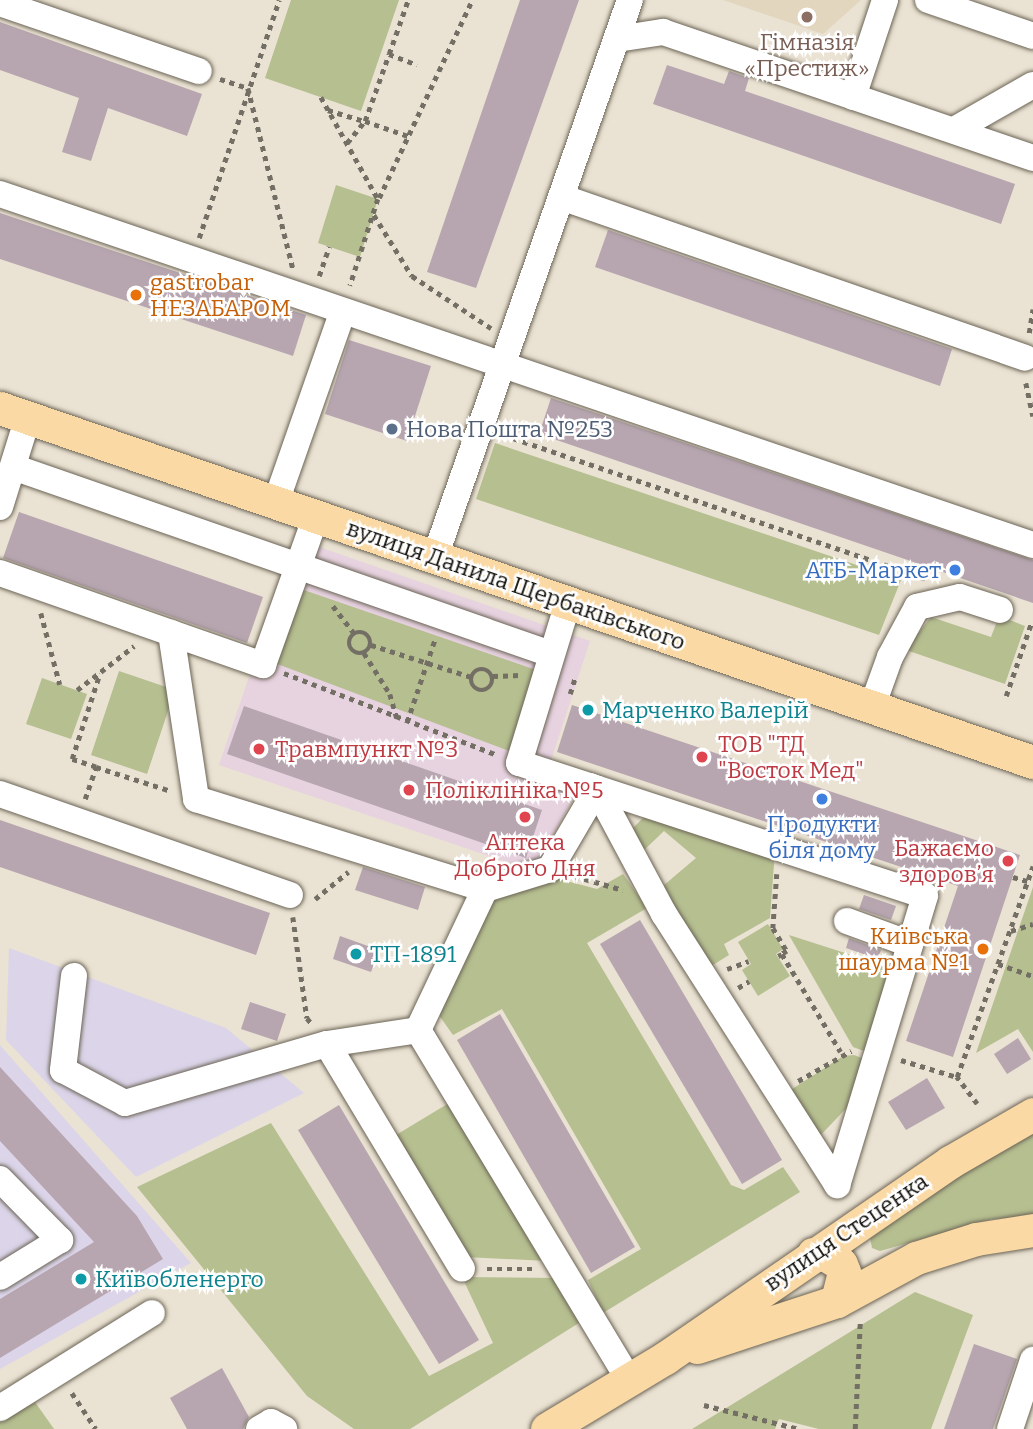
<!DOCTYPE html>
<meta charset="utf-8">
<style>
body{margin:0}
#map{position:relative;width:1033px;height:1429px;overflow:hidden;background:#eae2d2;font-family:Bitter,serif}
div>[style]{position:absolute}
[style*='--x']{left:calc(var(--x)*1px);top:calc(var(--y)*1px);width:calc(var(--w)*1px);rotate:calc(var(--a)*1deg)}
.built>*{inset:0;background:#e2d6bf}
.industrial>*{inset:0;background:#dcd5ea}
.medical>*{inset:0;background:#e7d2e0}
.green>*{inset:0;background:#b6bf90}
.building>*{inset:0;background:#b7a6b0}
.path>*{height:4.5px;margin-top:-2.25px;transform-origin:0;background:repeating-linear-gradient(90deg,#746f64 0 5px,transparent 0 10px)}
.path>.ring{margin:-2.25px;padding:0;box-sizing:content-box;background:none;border:4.5px solid #746f64;border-radius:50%}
.roads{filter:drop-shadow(0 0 2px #6b6456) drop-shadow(0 0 2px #6b6456)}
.minor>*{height:26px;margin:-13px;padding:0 13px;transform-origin:13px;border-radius:13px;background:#fff}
.major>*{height:33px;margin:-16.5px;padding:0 16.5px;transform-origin:16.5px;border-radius:16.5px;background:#fbd9a4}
.dots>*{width:19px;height:19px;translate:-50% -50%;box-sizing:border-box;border:4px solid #fff;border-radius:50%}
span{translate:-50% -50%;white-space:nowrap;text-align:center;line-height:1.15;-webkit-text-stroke:5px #fff;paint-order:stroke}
.education-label{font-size:23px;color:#785e54}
.food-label{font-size:23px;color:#c56008}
.left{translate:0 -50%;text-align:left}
.right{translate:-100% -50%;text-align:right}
.service-label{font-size:23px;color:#4e5e75}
.shop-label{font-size:23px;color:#366cbe}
.street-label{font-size:23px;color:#110f09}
.culture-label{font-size:23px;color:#0d838f}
.health-label{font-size:23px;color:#be3a42}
</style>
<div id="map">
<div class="built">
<div style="clip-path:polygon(723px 0,861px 0,823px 34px)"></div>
</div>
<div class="industrial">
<div style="clip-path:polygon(9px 948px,226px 1028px,304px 1093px,136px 1177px,6px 1040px)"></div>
<div style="clip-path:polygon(0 1045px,191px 1263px,0 1369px)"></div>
</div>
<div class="medical">
<div style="clip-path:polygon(296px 539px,590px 641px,546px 776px,579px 787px,534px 871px,219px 765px)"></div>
</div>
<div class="green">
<div style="clip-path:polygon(291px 0,399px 0,361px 111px,265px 78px)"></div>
<div style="clip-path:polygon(336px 185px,378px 199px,360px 257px,318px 243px)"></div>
<div style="clip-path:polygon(495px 443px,901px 580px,879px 635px,476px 499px)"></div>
<div style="clip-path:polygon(298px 588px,539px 671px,515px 753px,272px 662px)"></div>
<div style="clip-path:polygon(999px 616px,1025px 626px,1005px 684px,909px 651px,909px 645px,931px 617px,991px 637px)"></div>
<div style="clip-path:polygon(119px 671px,175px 690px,147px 774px,91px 755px)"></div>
<div style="clip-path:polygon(42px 678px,87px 694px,71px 739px,26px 724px)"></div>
<div style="clip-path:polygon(649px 812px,775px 851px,770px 918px,724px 944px,729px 955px,705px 970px,657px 891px,696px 858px,664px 831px,640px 854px,628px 833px)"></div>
<div style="clip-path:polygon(623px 874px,647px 908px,587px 943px,731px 1185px,744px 1190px,783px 1167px,800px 1192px,603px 1313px,588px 1280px,641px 1249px,502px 1009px,453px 1035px,436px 1011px,490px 899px,551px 877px,597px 889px)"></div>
<div style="clip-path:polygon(1033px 887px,1033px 1052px,1018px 1029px,976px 1053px)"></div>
<div style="clip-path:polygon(768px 924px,783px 949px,776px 954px,790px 976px,758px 996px,742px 970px,751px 964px,738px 942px)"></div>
<div style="clip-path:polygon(789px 935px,898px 970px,872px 1054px,853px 1047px)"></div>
<div style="clip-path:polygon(854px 1055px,869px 1061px,858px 1096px,815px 1141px,783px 1095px,843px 1056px)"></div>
<div style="clip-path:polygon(449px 1103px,548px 1261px,465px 1257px,396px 1135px)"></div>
<div style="clip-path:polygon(271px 1123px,429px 1376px,493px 1343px,462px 1277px,559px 1278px,582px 1321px,410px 1429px,354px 1429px,307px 1396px,137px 1187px)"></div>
<div style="clip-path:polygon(1033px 1128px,1033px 1217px,992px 1219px,880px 1251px,872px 1248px,869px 1232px)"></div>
<div style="clip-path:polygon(915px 1292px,973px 1315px,931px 1429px,819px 1429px,779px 1419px,775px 1429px,692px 1429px)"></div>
<div style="clip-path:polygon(35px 1402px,54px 1429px,0 1429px,0 1419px)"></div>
</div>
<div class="building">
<div style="clip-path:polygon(520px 0,579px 0,476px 288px,427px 272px)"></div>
<div style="clip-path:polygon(0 22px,202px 94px,187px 136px,108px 108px,91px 161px,62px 152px,79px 98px,0 70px)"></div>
<div style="clip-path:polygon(667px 65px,724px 84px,729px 71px,749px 78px,745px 91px,1015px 184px,1001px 224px,653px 104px)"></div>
<div style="clip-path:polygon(0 213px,306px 315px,293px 356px,0 259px)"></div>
<div style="clip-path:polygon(608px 230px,952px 349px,940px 386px,595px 267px)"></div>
<div style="clip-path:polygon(349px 340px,431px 366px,407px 441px,325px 414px)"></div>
<div style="clip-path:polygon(551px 398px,1033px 560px,1033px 603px,539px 434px)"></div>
<div style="clip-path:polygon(19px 512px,263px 597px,247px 643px,3px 558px)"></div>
<div style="clip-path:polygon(572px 705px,1020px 855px,953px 1057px,906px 1041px,958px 886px,557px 752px)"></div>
<div style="clip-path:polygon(244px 706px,542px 810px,526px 858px,227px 754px)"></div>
<div style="clip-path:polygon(0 820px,270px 913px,256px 955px,0 867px)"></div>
<div style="clip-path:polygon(363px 867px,425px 887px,418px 910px,355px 890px)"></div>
<div style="clip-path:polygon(864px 895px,896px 906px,891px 920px,859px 909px)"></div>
<div style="clip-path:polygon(640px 920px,782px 1160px,742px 1184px,600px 944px)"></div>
<div style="clip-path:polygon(340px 936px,379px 950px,371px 972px,333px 959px)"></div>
<div style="clip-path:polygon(849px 938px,881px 950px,878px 959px,846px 948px)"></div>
<div style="clip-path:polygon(250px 1002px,286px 1014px,277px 1041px,241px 1029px)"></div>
<div style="clip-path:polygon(500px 1014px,635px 1247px,591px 1273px,457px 1040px)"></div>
<div style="clip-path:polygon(1018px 1038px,1031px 1059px,1007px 1074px,994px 1054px)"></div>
<div style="clip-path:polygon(0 1067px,137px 1216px,163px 1259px,0 1358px,0 1299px,94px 1242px,0 1141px)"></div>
<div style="clip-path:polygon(927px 1078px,945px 1108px,906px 1130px,888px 1102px)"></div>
<div style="clip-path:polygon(339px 1105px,479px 1340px,439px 1364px,298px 1130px)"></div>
<div style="clip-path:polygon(974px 1344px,1017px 1359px,993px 1429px,944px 1429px)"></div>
<div style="clip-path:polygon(222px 1368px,249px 1417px,243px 1429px,187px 1429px,170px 1398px)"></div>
</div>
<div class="path">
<div style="--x:389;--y:54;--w:57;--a:-70.6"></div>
<div style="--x:220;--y:79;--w:29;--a:18"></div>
<div style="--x:248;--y:88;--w:186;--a:76"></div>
<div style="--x:321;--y:97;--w:117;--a:60.8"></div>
<div style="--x:378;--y:199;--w:91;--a:107.8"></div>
<div style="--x:328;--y:110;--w:39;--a:17"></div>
<div style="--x:365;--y:121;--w:71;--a:-70.3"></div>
<div style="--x:389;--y:54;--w:30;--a:21"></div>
<div style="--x:347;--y:143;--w:28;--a:-51"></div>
<div style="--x:365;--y:121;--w:46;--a:19.2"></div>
<div style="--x:379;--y:198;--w:219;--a:-64.8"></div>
<div style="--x:374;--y:215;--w:72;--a:58.1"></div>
<div style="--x:412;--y:276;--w:95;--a:33.4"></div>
<div style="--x:199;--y:238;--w:251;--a:-71.4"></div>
<div style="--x:319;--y:276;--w:31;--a:-71"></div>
<div style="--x:1029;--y:333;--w:24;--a:-81"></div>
<div style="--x:1026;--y:383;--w:34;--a:78"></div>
<div style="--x:504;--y:435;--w:447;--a:18.8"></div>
<div style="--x:333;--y:606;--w:34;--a:52"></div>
<div style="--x:41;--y:613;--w:74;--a:75.2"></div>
<div class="ring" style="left:349px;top:632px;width:17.5px;height:17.5px"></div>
<div style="--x:371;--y:645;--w:105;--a:17.7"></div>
<div style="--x:364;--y:653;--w:49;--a:57.6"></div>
<div style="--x:390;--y:694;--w:25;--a:74"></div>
<div class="ring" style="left:471px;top:669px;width:17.5px;height:17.5px"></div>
<div style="--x:284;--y:673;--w:229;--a:21"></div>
<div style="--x:493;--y:676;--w:27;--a:-2"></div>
<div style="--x:77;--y:690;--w:72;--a:-37.7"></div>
<div style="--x:570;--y:694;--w:17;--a:-73"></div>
<div style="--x:1006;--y:696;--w:79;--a:-70.9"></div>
<div style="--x:407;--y:722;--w:88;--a:-71.4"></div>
<div style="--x:96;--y:767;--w:25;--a:-162"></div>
<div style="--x:72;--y:759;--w:90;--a:-72"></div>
<div style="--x:85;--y:799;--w:34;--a:-71"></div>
<div style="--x:96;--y:767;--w:76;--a:17.7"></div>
<div style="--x:777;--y:874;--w:54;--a:94.2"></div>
<div style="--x:773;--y:928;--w:27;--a:59"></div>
<div style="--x:787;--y:951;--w:6;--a:149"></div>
<div style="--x:575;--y:876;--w:50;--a:16.3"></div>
<div style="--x:1013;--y:877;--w:15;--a:16"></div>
<div style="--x:315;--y:899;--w:43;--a:-39.3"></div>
<div style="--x:293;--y:917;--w:102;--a:82.1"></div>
<div style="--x:307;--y:1018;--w:8;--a:50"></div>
<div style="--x:1011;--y:931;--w:23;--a:-18"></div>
<div style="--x:778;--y:956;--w:4;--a:-27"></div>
<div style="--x:782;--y:954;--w:114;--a:59"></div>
<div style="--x:998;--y:964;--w:37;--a:19"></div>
<div style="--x:727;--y:969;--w:23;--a:-20"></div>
<div style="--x:738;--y:988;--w:13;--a:-32"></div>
<div style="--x:901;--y:1060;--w:59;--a:16.9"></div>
<div style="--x:798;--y:1081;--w:61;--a:-29.5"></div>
<div style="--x:977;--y:1104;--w:34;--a:-127"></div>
<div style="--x:957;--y:1077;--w:224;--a:-70.2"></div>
<div style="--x:487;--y:1269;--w:47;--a:0"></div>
<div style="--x:72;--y:1393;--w:43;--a:56.3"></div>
<div style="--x:704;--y:1405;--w:98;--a:14.2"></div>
<div style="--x:855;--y:1429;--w:108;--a:-87.3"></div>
</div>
<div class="roads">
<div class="minor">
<div style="--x:928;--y:0;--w:111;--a:18.9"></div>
<div style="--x:0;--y:3;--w:210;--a:18.9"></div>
<div style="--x:617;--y:39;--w:47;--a:-8.7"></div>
<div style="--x:663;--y:32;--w:391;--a:18.8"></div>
<div style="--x:853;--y:97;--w:102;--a:-71.7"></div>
<div style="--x:954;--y:130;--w:91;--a:-29.7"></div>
<div style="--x:0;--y:194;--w:1091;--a:18.77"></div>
<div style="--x:561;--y:197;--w:491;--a:19.1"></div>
<div style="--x:13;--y:467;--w:570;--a:19.17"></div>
<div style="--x:276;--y:502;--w:202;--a:-70.7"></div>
<div style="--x:0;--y:507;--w:94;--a:-72.7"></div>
<div style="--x:435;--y:557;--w:590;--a:-70.71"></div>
<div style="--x:0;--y:573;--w:279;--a:19.3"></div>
<div style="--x:263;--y:665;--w:158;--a:-70.4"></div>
<div style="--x:171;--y:633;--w:168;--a:81.4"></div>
<div style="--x:196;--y:799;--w:303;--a:17.3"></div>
<div style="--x:485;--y:889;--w:68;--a:-17.1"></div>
<div style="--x:550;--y:869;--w:93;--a:-59.6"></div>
<div style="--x:872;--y:707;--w:53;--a:-70.2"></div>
<div style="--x:890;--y:657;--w:57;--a:-61.6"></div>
<div style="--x:917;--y:607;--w:44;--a:-13.1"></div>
<div style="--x:960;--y:597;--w:42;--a:18"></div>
<div style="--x:519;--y:763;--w:427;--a:18.1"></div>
<div style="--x:925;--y:896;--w:302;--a:106.9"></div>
<div style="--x:519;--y:763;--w:167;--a:-73"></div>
<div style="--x:590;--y:786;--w:8;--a:23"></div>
<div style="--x:597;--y:789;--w:142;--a:61.8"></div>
<div style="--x:664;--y:914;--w:322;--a:57.4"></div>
<div style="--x:0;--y:794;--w:307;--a:19.2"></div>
<div style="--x:847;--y:921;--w:67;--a:20.1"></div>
<div style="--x:74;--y:976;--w:95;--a:96.7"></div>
<div style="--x:63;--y:1070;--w:70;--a:28"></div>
<div style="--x:125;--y:1103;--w:210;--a:-16.3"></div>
<div style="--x:327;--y:1044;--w:92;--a:-8.7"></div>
<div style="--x:418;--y:1030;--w:156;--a:-64.6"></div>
<div style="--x:418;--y:1030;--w:391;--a:58.9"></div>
<div style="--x:327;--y:1044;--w:262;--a:59"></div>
<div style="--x:0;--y:1179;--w:86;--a:45.5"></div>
<div style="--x:60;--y:1240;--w:70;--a:148.3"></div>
<div style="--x:0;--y:1408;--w:179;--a:-32"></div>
<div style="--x:259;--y:1429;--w:14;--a:-30"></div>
<div style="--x:271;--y:1422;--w:15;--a:28"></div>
<div style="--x:1010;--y:1429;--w:73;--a:-71.6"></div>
</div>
<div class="major">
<div style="--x:0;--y:408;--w:1092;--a:18.92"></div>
<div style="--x:813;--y:1254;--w:13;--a:4"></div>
<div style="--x:826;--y:1255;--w:17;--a:31"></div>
<div style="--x:841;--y:1264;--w:9;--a:69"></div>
<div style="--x:844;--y:1272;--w:30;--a:104"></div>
<div style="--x:697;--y:1347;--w:147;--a:-18.2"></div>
<div style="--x:837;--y:1301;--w:90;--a:-28.6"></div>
<div style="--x:916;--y:1258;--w:63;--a:-17.6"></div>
<div style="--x:976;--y:1239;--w:58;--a:-9"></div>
<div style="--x:547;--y:1429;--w:138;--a:-31"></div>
<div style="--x:665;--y:1358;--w:346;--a:-34.5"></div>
<div style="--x:950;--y:1162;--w:96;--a:-30"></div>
</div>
</div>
<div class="dots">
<div style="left:807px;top:17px;background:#8d6e63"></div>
<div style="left:136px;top:295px;background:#e8710a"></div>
<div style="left:392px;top:429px;background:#5c6f8a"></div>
<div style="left:955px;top:570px;background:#3f7fe0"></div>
<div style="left:588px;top:710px;background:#0f9aa8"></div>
<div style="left:259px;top:749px;background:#e0444e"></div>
<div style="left:702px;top:757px;background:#e0444e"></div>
<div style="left:409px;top:790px;background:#e0444e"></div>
<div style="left:822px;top:799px;background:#3f7fe0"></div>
<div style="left:525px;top:817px;background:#e0444e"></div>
<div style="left:1008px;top:861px;background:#e0444e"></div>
<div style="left:983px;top:949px;background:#e8710a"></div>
<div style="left:356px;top:954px;background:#0f9aa8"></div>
<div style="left:81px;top:1279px;background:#0f9aa8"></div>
</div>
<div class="education-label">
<span style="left:807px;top:55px">Гімназія<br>«Престиж»</span>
</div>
<div class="food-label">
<span class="left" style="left:150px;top:295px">gastrobar<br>НЕЗАБАРОМ</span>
<span class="right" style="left:969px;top:949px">Київська<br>шаурма №1</span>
</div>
<div class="service-label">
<span class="left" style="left:406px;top:429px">Нова Пошта №253</span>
</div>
<div class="shop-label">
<span class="right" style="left:941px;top:570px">АТБ-Маркет</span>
<span style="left:822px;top:837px">Продукти<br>біля дому</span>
</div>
<div class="street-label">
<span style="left:516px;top:585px;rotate:19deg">вулиця Данила Щербаківського</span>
<span style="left:846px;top:1232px;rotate:-34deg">вулиця Стеценка</span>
</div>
<div class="culture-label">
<span class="left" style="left:602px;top:710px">Марченко Валерій</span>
<span class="left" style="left:370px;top:954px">ТП-1891</span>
<span class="left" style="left:95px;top:1279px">Київобленерго</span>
</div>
<div class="health-label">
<span class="left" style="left:718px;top:757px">ТОВ "ТД<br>"Восток Мед"</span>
<span class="left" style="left:275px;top:749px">Травмпункт №3</span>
<span class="left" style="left:425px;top:790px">Поліклініка №5</span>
<span style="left:525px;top:855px">Аптека<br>Доброго Дня</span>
<span class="right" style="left:994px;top:861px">Бажаємо<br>здоровʼя</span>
</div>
</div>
